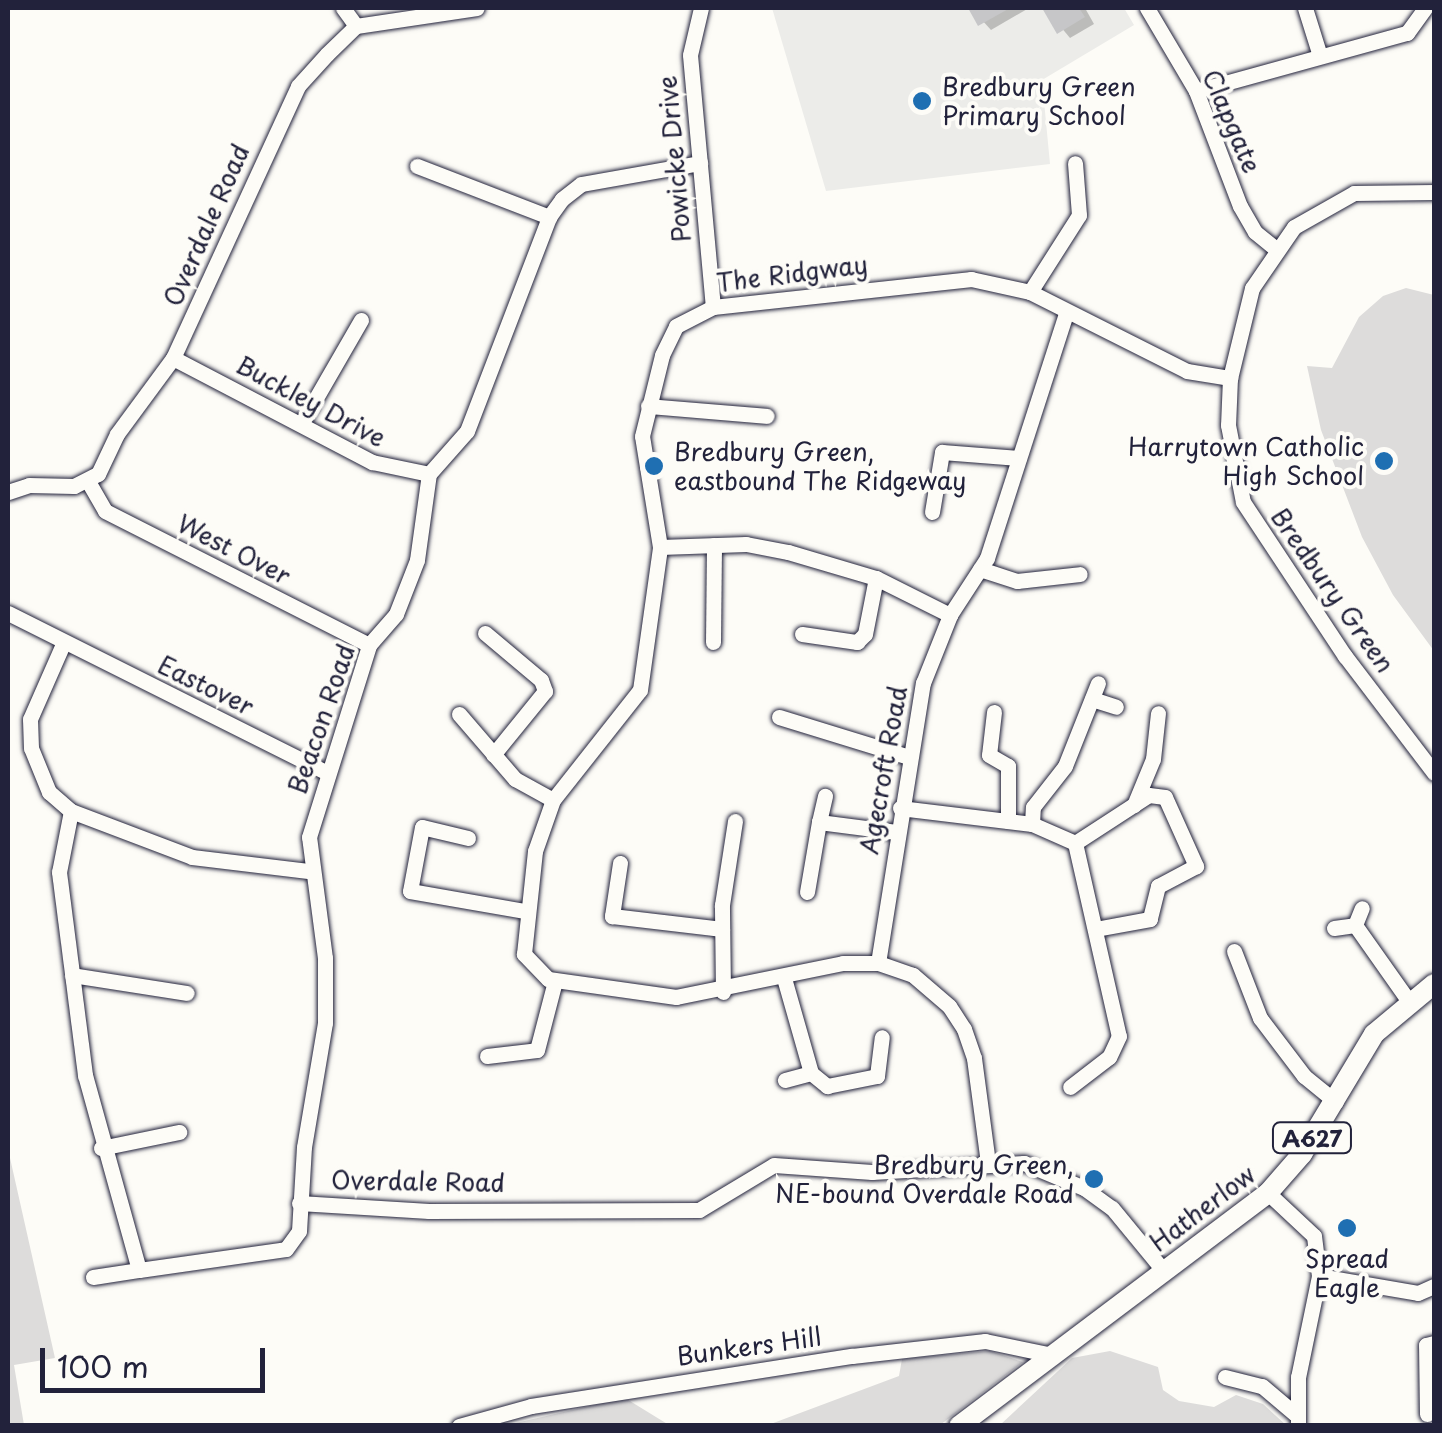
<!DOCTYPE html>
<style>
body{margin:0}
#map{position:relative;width:1442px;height:1433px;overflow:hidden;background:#fdfcf7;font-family:"Playpen Sans",sans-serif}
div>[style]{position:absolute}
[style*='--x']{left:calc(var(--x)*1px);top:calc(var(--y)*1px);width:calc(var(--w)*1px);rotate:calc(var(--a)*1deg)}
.built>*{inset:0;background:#ecece9}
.green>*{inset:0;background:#dddcdb}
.shadow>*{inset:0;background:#0003}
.building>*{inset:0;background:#c6c6c8}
.roads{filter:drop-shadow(0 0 2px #22223b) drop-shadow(0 0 2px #22223b)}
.minor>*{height:15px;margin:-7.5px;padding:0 7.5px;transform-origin:7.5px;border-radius:7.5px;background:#fdfcf7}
.major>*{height:20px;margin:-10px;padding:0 10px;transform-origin:10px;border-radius:10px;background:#fdfcf7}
.dots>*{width:28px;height:28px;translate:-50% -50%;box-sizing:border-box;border:5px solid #fdfcf7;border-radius:50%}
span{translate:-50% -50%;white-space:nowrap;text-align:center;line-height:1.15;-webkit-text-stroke:8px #fdfcf7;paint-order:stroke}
.shield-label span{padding:2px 8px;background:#fdfcf7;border:2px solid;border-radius:8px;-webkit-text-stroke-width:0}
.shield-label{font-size:22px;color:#22223b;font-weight:700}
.poi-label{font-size:25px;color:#22223b}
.left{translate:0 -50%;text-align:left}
.right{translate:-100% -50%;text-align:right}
.street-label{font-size:25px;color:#22223b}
.frame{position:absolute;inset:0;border:10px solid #22223b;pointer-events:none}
.scale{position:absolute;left:40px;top:1348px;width:225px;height:45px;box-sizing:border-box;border:5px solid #22223b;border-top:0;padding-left:12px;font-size:30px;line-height:35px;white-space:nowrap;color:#22223b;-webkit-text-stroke:8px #fdfcf7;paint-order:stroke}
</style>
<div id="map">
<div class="built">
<div style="clip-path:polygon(772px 8px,1124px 8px,1134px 25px,1042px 80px,1050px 164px,826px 191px)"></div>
</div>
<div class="green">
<div style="clip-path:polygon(1406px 288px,1434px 295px,1434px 651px,1393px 595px,1362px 537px,1321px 430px,1307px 366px,1332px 368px,1359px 317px,1383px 296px)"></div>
<div style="clip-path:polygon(8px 1149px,55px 1358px,14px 1365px,24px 1425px,8px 1425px)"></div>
<div style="clip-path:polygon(990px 1351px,1023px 1362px,940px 1425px,768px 1425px,899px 1376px,902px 1359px)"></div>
<div style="clip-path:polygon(1110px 1351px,1158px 1367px,1163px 1390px,1179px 1401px,1214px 1407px,1236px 1395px,1263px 1404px,1286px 1425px,1000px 1425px,1072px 1358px)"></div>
<div style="clip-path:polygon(625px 1398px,669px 1425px,502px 1426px)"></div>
</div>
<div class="shadow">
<div style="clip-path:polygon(971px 8px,1029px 8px,991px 30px)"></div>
<div style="clip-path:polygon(1045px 8px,1085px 8px,1094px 24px,1070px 38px)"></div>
</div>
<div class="building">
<div style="clip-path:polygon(968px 8px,1010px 8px,978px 26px)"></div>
<div style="clip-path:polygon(1042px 8px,1079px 8px,1085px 17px,1057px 34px)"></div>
</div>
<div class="roads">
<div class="minor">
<div style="--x:343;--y:8;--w:22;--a:54"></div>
<div style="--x:701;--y:8;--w:48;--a:103.2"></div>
<div style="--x:690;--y:55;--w:253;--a:84.8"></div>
<div style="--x:1147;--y:8;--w:96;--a:59.4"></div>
<div style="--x:1196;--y:91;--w:123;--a:69.1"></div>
<div style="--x:1240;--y:206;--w:30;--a:60"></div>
<div style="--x:1255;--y:232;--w:26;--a:39"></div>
<div style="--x:1305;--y:8;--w:50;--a:72.6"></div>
<div style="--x:1196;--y:91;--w:219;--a:-15.4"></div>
<div style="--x:1407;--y:33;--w:31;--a:-54"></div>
<div style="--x:417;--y:166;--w:142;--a:21.1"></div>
<div style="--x:1434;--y:192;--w:80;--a:179.3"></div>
<div style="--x:1354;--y:193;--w:69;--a:150.5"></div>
<div style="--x:1294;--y:227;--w:74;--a:124.5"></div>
<div style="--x:1252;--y:288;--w:93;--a:103.7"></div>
<div style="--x:1230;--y:378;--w:47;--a:92.4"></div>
<div style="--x:1228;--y:425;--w:78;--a:79"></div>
<div style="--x:1243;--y:502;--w:185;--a:56.5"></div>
<div style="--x:1345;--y:656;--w:147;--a:52.7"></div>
<div style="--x:1030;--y:292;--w:91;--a:-57.5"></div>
<div style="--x:1079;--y:215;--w:52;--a:-94.4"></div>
<div style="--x:173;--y:358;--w:225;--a:27.6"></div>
<div style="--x:372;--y:462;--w:58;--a:11.9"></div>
<div style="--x:648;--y:406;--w:119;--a:4.8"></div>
<div style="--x:301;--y:424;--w:120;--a:-60"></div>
<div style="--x:89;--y:483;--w:32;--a:60"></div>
<div style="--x:105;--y:511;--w:296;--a:26.9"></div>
<div style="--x:8;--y:492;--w:22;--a:-18"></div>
<div style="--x:29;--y:485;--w:45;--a:1.3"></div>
<div style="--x:74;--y:486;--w:27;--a:-27"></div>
<div style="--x:98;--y:474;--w:44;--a:-64.6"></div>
<div style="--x:117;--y:434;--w:94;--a:-53.6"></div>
<div style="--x:173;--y:358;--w:299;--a:-65.3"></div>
<div style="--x:298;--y:86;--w:43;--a:-47.8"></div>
<div style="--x:327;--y:54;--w:40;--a:-44"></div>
<div style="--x:356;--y:26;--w:122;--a:-8.5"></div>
<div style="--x:932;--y:512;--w:61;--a:-80.5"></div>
<div style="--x:942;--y:452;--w:77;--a:4.5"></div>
<div style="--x:660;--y:547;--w:86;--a:-2"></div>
<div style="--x:746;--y:544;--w:43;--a:10.8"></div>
<div style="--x:788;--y:552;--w:92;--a:16.5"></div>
<div style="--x:876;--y:578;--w:83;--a:26.6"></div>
<div style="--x:980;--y:569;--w:39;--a:18"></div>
<div style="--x:1017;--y:581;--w:63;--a:-6.3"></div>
<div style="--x:8;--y:613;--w:356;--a:26.6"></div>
<div style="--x:485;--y:633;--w:73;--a:40"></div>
<div style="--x:541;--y:680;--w:12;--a:70"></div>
<div style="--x:545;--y:691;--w:82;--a:129.1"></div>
<div style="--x:802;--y:634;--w:56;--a:8.3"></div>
<div style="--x:857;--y:642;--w:11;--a:-45"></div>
<div style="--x:865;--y:634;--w:57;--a:-78.9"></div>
<div style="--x:713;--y:642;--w:97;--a:-89.4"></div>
<div style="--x:63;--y:644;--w:82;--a:113.7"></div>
<div style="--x:30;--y:719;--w:29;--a:88"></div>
<div style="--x:31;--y:748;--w:48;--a:67.8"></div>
<div style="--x:49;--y:792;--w:29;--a:41"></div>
<div style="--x:71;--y:811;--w:129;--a:20.8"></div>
<div style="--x:192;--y:857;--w:117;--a:6.9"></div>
<div style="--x:1092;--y:699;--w:25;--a:18"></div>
<div style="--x:994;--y:712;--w:43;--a:96.6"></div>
<div style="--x:989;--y:755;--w:22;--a:30"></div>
<div style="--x:1008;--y:766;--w:55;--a:90"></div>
<div style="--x:459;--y:714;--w:86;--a:49.3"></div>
<div style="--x:515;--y:779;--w:43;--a:28.9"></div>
<div style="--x:779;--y:717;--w:136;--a:17.1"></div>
<div style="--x:1134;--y:805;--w:50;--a:-67.6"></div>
<div style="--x:1153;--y:759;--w:46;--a:-83.8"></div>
<div style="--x:900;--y:808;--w:133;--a:6.9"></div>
<div style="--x:1032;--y:824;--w:47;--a:23.8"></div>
<div style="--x:1075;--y:843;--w:198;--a:77.2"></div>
<div style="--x:1119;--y:1036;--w:23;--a:115"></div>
<div style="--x:1109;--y:1057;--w:49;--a:142.4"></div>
<div style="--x:71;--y:811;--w:62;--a:101.1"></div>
<div style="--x:59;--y:872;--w:205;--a:82.7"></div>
<div style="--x:85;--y:1075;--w:202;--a:74.5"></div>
<div style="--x:139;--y:1270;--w:148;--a:-8.1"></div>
<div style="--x:286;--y:1249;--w:22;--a:-54"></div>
<div style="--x:299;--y:1231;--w:84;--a:-86.6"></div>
<div style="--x:304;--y:1147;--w:126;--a:-80.4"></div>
<div style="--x:325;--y:1023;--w:65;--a:-90"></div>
<div style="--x:325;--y:958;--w:122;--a:-97.5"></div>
<div style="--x:309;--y:837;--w:201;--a:-72.6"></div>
<div style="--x:369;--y:645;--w:41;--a:-48.9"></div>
<div style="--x:396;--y:614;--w:58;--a:-68.7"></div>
<div style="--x:417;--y:560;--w:87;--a:-82.1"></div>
<div style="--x:429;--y:474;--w:57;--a:-48.5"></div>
<div style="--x:467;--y:431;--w:229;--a:-69"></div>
<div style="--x:549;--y:217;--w:22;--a:-54"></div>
<div style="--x:562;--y:199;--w:24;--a:-38"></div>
<div style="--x:581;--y:184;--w:121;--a:-10"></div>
<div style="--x:819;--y:822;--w:27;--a:-77"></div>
<div style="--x:1032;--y:824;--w:17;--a:-87"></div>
<div style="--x:1033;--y:807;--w:52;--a:-52"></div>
<div style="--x:1065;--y:766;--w:89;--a:-68.3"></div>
<div style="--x:468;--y:838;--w:47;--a:-166.6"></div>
<div style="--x:422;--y:827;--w:65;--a:100.6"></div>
<div style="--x:410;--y:891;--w:117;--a:9.9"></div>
<div style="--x:1075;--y:843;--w:88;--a:-33"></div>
<div style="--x:1149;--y:795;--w:16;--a:7"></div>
<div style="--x:1165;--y:797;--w:76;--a:65.8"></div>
<div style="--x:1196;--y:866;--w:43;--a:152.2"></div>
<div style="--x:1158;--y:886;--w:34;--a:104"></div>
<div style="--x:1150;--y:919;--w:56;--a:169.7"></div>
<div style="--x:620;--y:863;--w:54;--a:98.6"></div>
<div style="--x:612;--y:916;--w:111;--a:6.7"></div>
<div style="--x:807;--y:892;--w:71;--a:-80.3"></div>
<div style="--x:819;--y:822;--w:78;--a:7.4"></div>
<div style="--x:1355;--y:925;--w:92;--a:54.8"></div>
<div style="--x:1334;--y:928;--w:21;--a:-8"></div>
<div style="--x:1355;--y:925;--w:18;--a:-68"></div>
<div style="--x:1234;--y:951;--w:72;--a:68.8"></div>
<div style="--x:1260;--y:1018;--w:73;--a:52.8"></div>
<div style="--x:1304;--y:1076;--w:41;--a:39.1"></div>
<div style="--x:878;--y:963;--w:284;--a:-80.9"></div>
<div style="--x:923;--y:683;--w:73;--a:-68.3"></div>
<div style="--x:950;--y:615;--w:68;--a:-57"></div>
<div style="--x:987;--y:558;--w:257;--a:-72.1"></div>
<div style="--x:72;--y:975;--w:116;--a:8.9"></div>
<div style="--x:784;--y:978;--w:99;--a:74.1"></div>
<div style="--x:811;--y:1073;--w:27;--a:165"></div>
<div style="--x:723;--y:992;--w:87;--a:-90.7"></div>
<div style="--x:722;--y:905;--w:85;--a:-81.2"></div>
<div style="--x:487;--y:1056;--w:50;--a:-6.8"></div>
<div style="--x:537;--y:1050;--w:71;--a:-75.4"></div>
<div style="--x:811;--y:1073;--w:21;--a:39"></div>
<div style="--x:827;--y:1086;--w:51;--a:-11.3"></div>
<div style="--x:877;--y:1076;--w:39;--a:-83"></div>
<div style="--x:101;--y:1148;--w:80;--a:-11.6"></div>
<div style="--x:988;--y:1163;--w:106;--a:-97.6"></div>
<div style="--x:974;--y:1058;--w:31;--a:-109"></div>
<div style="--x:964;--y:1029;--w:27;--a:-123"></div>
<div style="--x:949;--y:1006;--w:48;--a:-139.3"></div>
<div style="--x:913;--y:975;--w:37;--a:-161"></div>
<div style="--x:878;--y:963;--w:35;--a:180"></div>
<div style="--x:843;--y:963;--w:170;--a:168.5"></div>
<div style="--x:676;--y:997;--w:129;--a:-172"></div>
<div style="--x:548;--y:979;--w:35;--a:-134"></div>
<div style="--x:524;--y:954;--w:104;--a:-83.9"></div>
<div style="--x:535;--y:851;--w:54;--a:-70.6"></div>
<div style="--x:553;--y:800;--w:140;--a:-51.7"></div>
<div style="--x:640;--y:690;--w:144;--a:-82"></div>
<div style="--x:660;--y:547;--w:112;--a:-99.2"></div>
<div style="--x:642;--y:436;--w:83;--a:-76.1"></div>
<div style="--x:662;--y:355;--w:32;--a:-64"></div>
<div style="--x:676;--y:326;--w:42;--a:-27.2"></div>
<div style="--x:713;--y:307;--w:260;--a:-6.2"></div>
<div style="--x:971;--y:279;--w:60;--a:12.4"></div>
<div style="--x:1030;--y:292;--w:176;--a:26.7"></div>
<div style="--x:1187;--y:371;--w:44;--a:9.2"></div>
<div style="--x:1268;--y:1193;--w:63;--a:43.1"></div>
<div style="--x:1314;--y:1236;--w:40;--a:82.9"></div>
<div style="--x:1319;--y:1276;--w:103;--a:101.7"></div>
<div style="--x:1298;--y:1377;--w:49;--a:90"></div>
<div style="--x:299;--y:1203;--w:130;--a:3.5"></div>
<div style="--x:429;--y:1211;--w:270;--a:-0.2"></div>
<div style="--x:699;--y:1210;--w:87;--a:-31"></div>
<div style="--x:774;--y:1165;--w:98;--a:4.1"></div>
<div style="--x:872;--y:1172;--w:152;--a:-3.4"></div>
<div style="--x:1024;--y:1163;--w:65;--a:22.6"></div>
<div style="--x:1084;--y:1188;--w:34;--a:36"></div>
<div style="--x:1112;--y:1208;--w:80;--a:50.6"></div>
<div style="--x:1319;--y:1276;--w:100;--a:9.7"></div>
<div style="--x:1418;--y:1293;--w:17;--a:-24"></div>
<div style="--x:93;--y:1277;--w:47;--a:-8.7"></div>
<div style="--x:1225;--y:1377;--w:38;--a:14"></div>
<div style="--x:1262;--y:1386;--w:43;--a:40.3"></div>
<div style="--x:1427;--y:1414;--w:69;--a:-90.8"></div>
<div style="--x:1426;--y:1345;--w:8;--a:-14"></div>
<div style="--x:459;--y:1426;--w:75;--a:-15.5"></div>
<div style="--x:531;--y:1406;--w:325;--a:-8.9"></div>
<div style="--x:852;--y:1356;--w:134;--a:-6.4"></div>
<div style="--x:985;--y:1341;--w:63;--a:11.8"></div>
</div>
<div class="major">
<div style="--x:959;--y:1426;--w:387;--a:-37"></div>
<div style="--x:1268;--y:1193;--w:52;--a:-48.9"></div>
<div style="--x:1302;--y:1154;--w:140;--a:-59"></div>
<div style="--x:1374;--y:1034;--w:78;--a:-39.8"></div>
</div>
</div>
<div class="dots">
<div style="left:922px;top:101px;background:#1f6fb2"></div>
<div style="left:1384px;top:461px;background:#1f6fb2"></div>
<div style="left:654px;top:466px;background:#1f6fb2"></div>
<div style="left:1094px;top:1179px;background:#1f6fb2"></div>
<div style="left:1347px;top:1228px;background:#1f6fb2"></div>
</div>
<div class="shield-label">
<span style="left:1312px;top:1138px">A627</span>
</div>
<div class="poi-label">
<span class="left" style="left:942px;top:101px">Bredbury Green<br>Primary School</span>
<span class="right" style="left:1364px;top:461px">Harrytown Catholic<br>High School</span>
<span class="left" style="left:674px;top:466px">Bredbury Green,<br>eastbound The Ridgeway</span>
<span class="right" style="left:1074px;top:1179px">Bredbury Green,<br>NE-bound Overdale Road</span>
<span style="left:1347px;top:1273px">Spread<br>Eagle</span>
</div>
<div class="street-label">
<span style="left:1232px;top:121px;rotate:67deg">Clapgate</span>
<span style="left:674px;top:159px;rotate:-95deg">Powicke Drive</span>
<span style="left:206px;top:225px;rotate:-66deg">Overdale Road</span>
<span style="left:792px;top:273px;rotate:-7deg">The Ridgway</span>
<span style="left:311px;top:401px;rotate:28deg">Buckley Drive</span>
<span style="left:234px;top:549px;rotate:27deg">West Over</span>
<span style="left:1333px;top:590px;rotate:55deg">Bredbury Green</span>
<span style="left:206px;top:685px;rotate:26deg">Eastover</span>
<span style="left:321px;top:719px;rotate:-71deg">Beacon Road</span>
<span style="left:883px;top:770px;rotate:-80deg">Agecroft Road</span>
<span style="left:418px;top:1181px;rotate:1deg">Overdale Road</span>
<span style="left:1202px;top:1208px;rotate:-37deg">Hatherlow</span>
<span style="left:749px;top:1346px;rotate:-8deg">Bunkers Hill</span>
</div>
<div class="frame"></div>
<div class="scale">100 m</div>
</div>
